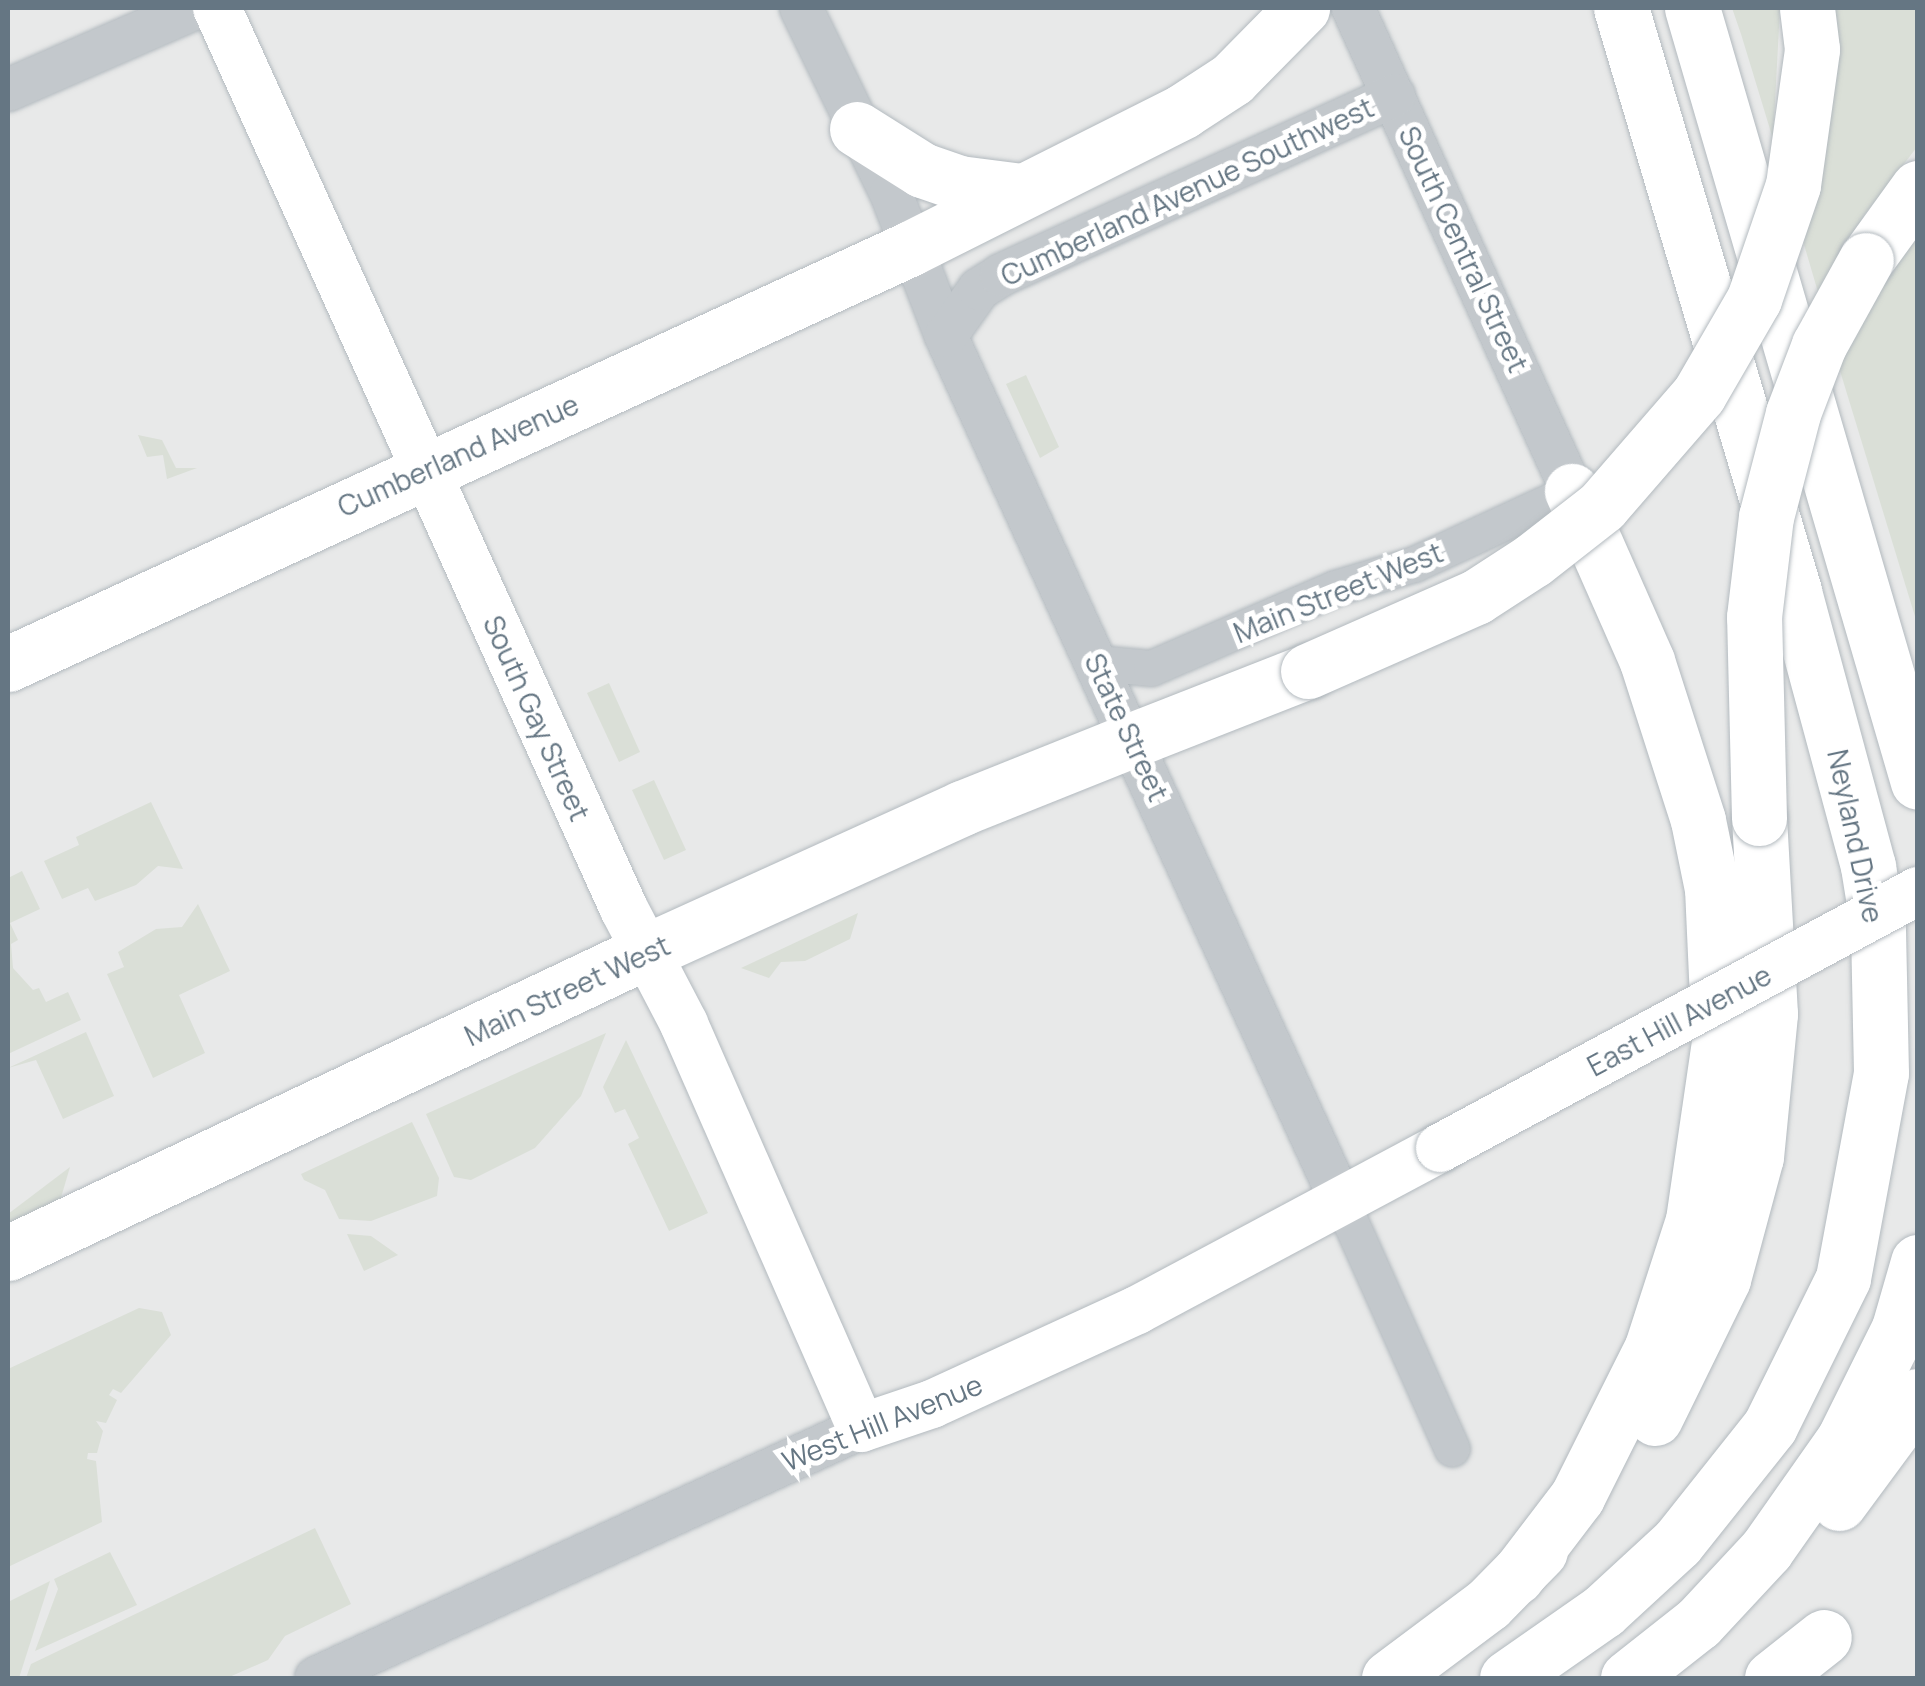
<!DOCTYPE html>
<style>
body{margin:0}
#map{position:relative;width:1925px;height:1686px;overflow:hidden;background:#fafaf8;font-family:Manrope,sans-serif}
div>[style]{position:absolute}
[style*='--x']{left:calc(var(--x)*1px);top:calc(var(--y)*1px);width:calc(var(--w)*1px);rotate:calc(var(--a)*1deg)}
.built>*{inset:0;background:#e8e9e9}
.green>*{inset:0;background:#dadfd7}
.roads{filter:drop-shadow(0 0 2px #b3babf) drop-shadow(0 0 2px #b3babf)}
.minor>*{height:35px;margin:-17.5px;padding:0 17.5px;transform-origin:17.5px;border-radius:17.5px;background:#c3c8cc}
.tertiary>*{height:42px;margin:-21px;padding:0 21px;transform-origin:21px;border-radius:21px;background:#c3c8cc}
.secondary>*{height:48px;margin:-24px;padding:0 24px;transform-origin:24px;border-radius:24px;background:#fff}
.primary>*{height:55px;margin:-27.5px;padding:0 27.5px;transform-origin:27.5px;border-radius:27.5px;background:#fff}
.motorway>*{height:55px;margin:-27.5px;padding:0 27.5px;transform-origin:27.5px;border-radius:27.5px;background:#fff}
.bridges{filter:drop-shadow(0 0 2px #b3babf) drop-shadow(0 0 2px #b3babf)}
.secondary-bridge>*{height:48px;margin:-24px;padding:0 24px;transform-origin:24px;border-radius:24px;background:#fff}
.motorway-bridge>*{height:55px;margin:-27.5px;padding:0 27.5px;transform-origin:27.5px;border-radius:27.5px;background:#fff}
span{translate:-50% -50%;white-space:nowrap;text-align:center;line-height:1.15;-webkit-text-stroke:10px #fff;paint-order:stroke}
.street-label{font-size:28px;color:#657683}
.frame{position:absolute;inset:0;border:10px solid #657683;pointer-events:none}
</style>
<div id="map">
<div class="built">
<div style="clip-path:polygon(8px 8px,1917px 8px,1917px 1678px,8px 1678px)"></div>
</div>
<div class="green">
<div style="clip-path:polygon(1732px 8px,1780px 8px,1773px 139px,1741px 34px)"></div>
<div style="clip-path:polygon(1829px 8px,1917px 8px,1917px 147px,1865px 214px,1818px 292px,1800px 231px)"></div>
<div style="clip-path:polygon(1917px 226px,1917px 623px,1837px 361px)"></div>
<div style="clip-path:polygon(1026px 375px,1059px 447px,1040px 458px,1006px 384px)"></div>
<div style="clip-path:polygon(138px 435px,162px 440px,176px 468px,197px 468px,167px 479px,163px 455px,147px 457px)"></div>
<div style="clip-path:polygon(609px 683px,640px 752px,619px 762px,587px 693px)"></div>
<div style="clip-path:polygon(654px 780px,686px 850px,664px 860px,632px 790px)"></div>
<div style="clip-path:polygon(151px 802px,183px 869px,158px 866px,136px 885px,95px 901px,88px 888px,62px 899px,44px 861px,79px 845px,76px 837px)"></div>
<div style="clip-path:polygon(22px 871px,40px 909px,10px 923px,18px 940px,11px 944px,13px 968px,33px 990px,39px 988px,46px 1002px,68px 992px,81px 1020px,8px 1054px,8px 878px)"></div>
<div style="clip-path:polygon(198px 904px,230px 971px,179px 995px,205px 1053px,153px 1078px,107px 974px,124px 967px,118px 952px,156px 929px,182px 927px)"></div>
<div style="clip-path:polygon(858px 913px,850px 939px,805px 961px,781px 962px,769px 978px,741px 968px)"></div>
<div style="clip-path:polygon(86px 1032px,114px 1096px,63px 1119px,36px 1060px,8px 1068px)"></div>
<div style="clip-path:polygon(606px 1033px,581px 1096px,535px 1148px,471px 1180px,454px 1177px,426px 1114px)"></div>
<div style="clip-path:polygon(626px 1040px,708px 1213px,669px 1231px,628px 1144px,639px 1138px,625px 1109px,615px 1113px,603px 1087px)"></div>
<div style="clip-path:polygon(412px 1122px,439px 1178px,437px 1196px,371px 1221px,339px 1219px,325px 1190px,304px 1180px,301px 1174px)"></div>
<div style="clip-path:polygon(70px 1167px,60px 1201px,8px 1230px,8px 1214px)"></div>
<div style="clip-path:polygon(347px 1234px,371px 1236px,398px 1255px,364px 1271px)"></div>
<div style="clip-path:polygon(139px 1308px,162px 1312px,171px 1335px,121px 1393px,113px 1389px,109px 1395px,117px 1400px,106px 1423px,96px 1421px,103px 1431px,97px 1453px,88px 1453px,87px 1459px,96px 1461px,102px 1522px,8px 1567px,8px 1369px)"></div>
<div style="clip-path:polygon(315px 1528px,351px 1604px,285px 1636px,268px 1660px,227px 1678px,26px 1678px,31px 1664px)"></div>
<div style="clip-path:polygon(110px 1552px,137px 1605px,35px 1651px,58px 1589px,54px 1579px)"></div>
<div style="clip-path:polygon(50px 1581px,19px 1678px,8px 1678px,8px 1602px)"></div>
</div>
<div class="roads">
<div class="minor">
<div style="--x:1097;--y:663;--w:54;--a:5.3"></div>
<div style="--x:1151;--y:668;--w:201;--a:-23.5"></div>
<div style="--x:1335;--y:588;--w:83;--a:-16.9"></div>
<div style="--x:1414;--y:564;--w:174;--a:-24.8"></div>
<div style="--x:1342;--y:1203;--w:269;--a:65.9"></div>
</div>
<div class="tertiary">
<div style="--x:801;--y:8;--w:206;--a:64.1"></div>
<div style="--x:891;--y:193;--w:153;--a:69"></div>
<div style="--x:946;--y:336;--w:953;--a:65.45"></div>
<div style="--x:1353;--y:8;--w:530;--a:65.61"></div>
<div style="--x:8;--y:90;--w:205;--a:-23.6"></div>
<div style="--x:946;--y:336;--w:57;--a:-54.9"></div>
<div style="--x:979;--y:289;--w:26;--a:-32"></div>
<div style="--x:1001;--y:275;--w:432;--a:-24.5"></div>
<div style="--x:316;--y:1678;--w:600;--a:-24.64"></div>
</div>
<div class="secondary">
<div style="--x:217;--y:8;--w:989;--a:65.69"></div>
<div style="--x:624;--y:909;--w:130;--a:62.4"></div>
<div style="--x:684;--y:1024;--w:441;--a:66.3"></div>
<div style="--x:861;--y:1428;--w:75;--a:-18.7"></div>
<div style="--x:932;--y:1404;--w:226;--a:-24.6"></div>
<div style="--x:1137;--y:1310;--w:344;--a:-28.1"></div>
</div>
<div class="primary">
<div style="--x:8;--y:664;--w:992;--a:-24.73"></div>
<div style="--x:8;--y:1253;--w:705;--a:-25.29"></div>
<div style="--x:645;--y:952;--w:348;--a:-24.4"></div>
<div style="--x:962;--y:808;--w:183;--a:-21.8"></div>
</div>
<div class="motorway">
<div style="--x:1692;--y:8;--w:806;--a:73.72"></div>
<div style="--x:857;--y:129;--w:77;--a:32.2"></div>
<div style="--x:922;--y:170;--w:39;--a:19"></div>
<div style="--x:959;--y:183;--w:63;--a:7.4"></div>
<div style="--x:909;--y:249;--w:307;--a:-26.7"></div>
<div style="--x:1183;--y:111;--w:59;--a:-33.1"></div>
<div style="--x:1232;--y:79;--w:100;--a:-45.4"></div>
<div style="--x:1866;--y:260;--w:89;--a:-54.2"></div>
<div style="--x:1132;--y:740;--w:189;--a:-21.4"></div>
<div style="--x:1655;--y:1418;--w:155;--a:-63.9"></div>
<div style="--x:1723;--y:1279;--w:126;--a:-74.9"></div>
<div style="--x:1756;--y:1157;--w:144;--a:-84.4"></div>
<div style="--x:1770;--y:1014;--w:196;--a:-93.2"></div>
<div style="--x:1839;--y:1503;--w:133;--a:-53.6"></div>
<div style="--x:1516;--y:1577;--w:101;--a:-52.7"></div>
<div style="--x:1577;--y:1497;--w:168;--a:-63.4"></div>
<div style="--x:1652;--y:1347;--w:133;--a:-72.1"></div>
<div style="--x:1693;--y:1220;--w:180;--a:-81.7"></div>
<div style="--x:1719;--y:1042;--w:153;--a:-92.6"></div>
<div style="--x:1712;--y:889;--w:70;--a:-101.5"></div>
<div style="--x:1698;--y:820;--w:167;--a:-107.8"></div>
<div style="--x:1647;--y:661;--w:186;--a:-113.8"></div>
<div style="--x:1389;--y:1678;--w:124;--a:-36.8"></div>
<div style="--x:1488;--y:1604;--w:74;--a:-45.5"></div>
<div style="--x:1507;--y:1678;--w:117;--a:-34.9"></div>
<div style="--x:1603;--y:1611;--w:100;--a:-42.6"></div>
<div style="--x:1677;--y:1543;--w:149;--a:-51.5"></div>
<div style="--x:1770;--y:1426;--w:165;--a:-63.7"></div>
<div style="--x:1843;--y:1278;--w:208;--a:-79.5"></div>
<div style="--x:1881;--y:1073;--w:145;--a:-91.2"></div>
<div style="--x:1878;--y:928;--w:63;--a:-99.2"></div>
<div style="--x:1868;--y:866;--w:285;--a:-105.1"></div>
<div style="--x:1794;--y:591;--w:608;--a:-106.53"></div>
<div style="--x:1628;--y:1678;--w:89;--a:-38.2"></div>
<div style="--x:1698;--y:1623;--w:100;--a:-47"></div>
<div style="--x:1766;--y:1550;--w:136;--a:-54.9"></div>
<div style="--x:1844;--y:1439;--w:124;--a:-63.6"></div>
<div style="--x:1899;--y:1328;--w:69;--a:-73.9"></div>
<div style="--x:1772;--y:1678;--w:66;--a:-38.3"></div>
</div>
</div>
<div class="bridges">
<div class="secondary-bridge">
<div style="--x:1440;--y:1148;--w:543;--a:-28.27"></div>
</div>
<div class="motorway-bridge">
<div style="--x:1308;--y:671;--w:184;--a:-23.8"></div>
<div style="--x:1476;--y:597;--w:68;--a:-33"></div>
<div style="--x:1533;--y:560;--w:88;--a:-38"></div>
<div style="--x:1602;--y:506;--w:148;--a:-49.1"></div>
<div style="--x:1699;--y:394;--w:110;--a:-59.9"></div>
<div style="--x:1754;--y:299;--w:120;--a:-71.1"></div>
<div style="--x:1793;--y:185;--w:137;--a:-82"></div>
<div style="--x:1812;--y:49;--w:41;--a:-97"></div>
<div style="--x:1759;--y:818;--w:201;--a:-91.4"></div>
<div style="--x:1754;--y:617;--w:101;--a:-83.2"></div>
<div style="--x:1766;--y:517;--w:107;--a:-75.4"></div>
<div style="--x:1793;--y:413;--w:73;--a:-69.1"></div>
<div style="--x:1819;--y:345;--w:97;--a:-61.1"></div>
</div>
</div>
<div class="street-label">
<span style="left:1187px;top:191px;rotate:-25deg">Cumberland Avenue Southwest</span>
<span style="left:1464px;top:249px;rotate:65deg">South Central Street</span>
<span style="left:458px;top:455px;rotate:-24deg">Cumberland Avenue</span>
<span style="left:1338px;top:592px;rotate:-22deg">Main Street West</span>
<span style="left:537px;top:718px;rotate:66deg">South Gay Street</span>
<span style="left:1127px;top:727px;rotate:65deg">State Street</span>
<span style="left:1856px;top:836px;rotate:78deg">Neyland Drive</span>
<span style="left:567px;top:990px;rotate:-25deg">Main Street West</span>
<span style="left:1679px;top:1020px;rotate:-28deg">East Hill Avenue</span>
<span style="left:882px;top:1422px;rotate:-22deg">West Hill Avenue</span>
</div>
<div class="frame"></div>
</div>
